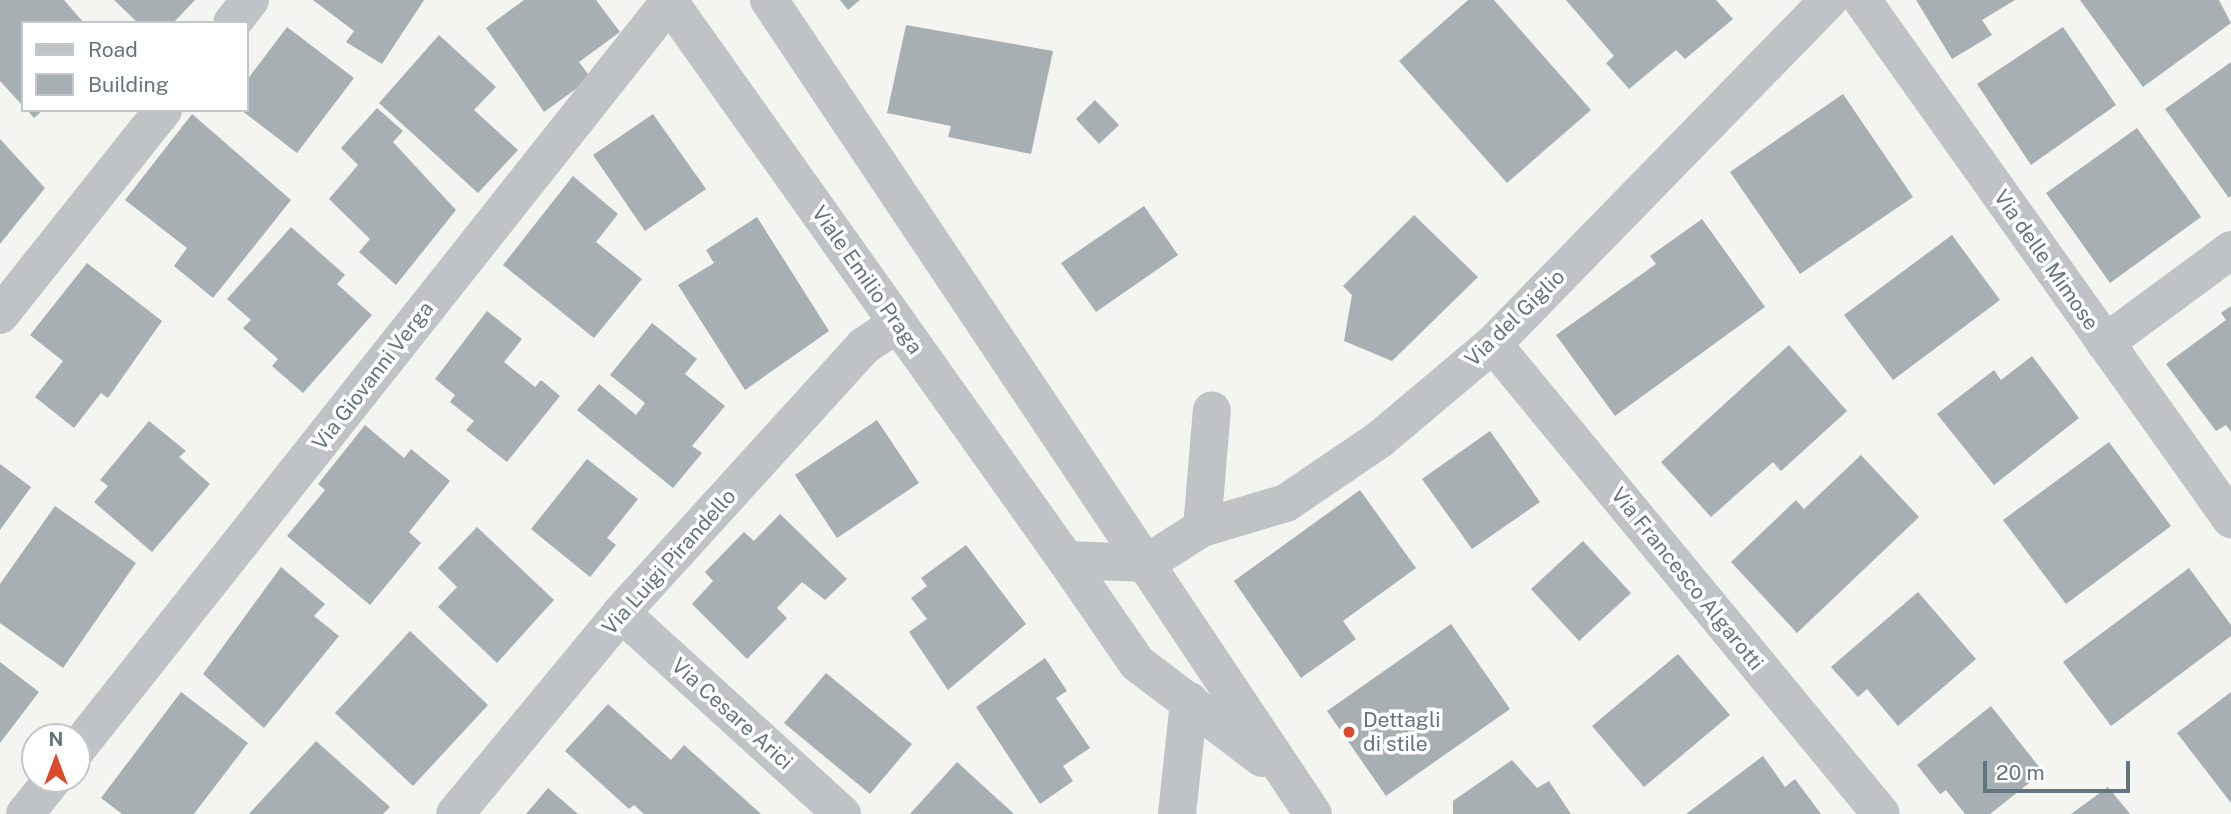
<!DOCTYPE html>
<style>
body{margin:0}
#map{position:relative;width:2231px;height:814px;overflow:hidden;background:#f4f4f1;font-family:"Public Sans",sans-serif}
div>[style]{position:absolute}
[style*='--x']{left:calc(var(--x)*1px);top:calc(var(--y)*1px);width:calc(var(--w)*1px);rotate:calc(var(--a)*1deg)}
.building>*{inset:0;background:#a7afb3}
.street>*{height:38px;margin:-19px;padding:0 19px;transform-origin:19px;border-radius:19px;background:#bfc3c6}
.dots>*{width:19px;height:19px;translate:-50% -50%;box-sizing:border-box;border:4px solid #fff;border-radius:50%}
span{translate:-50% -50%;white-space:nowrap;text-align:center;line-height:1.15;-webkit-text-stroke:7px #fff;paint-order:stroke}
.street-label{font-size:21px;color:#657580}
.poi-label{font-size:21px;color:#657580}
.left{translate:0 -50%;text-align:left}
.legend{position:absolute;left:21px;top:21px;width:228px;height:91px;box-sizing:border-box;background:#fff;border:2px solid #c1c8cc;margin:0;padding:9px 12px;list-style:none;font-size:21px;color:#657580}
.legend li{display:flex;align-items:center;gap:14px;height:35px}
.legend b{width:35px;border:2px solid #c1c8cc}
.north{position:absolute;left:21px;top:723px;width:70px;height:70px;box-sizing:border-box;background:#fff;border:2px solid #c1c8cc;border-radius:50%;rotate:0deg;font-size:19px;font-weight:700;line-height:28px;text-align:center;color:#657580}
.north::after{content:'';display:block;margin:auto;width:24px;height:32px;background:#da4b2b;clip-path:polygon(50% 0,100% 100%,50% 72%,0 100%)}
.scale{position:absolute;left:1983px;top:761px;width:147px;height:32px;box-sizing:border-box;border:4px solid #657580;border-top:0;padding-left:9px;font-size:21px;line-height:24px;white-space:nowrap;color:#657580;-webkit-text-stroke:5px #fff;paint-order:stroke}
</style>
<div id="map">
<div class="building">
<div style="clip-path:polygon(0 0,64px 0,84px 23px,23px 23px,23px 106px,0 81px)"></div>
<div style="clip-path:polygon(114px 0,195px 0,173px 23px,138px 23px)"></div>
<div style="clip-path:polygon(313px 0,424px 0,382px 64px,346px 42px,354px 31px)"></div>
<div style="clip-path:polygon(524px 0,596px 0,620px 32px,579px 62px,591px 78px,544px 112px,486px 28px)"></div>
<div style="clip-path:polygon(840px 0,860px 0,848px 10px)"></div>
<div style="clip-path:polygon(1468px 0,1494px 0,1591px 110px,1507px 183px,1399px 61px)"></div>
<div style="clip-path:polygon(1566px 0,1716px 0,1733px 19px,1685px 59px,1676px 50px,1629px 89px,1606px 63px,1614px 56px)"></div>
<div style="clip-path:polygon(1916px 0,2015px 0,1982px 20px,1992px 35px,1952px 59px)"></div>
<div style="clip-path:polygon(2080px 0,2219px 0,2231px 23px,2143px 87px)"></div>
<div style="clip-path:polygon(906px 25px,1053px 51px,1031px 154px,948px 137px,951px 126px,887px 113px)"></div>
<div style="clip-path:polygon(287px 27px,354px 78px,297px 153px,241px 110px,247px 110px,247px 80px)"></div>
<div style="clip-path:polygon(2063px 27px,2116px 105px,2031px 165px,1977px 84px)"></div>
<div style="clip-path:polygon(439px 35px,496px 87px,474px 110px,518px 150px,478px 193px,379px 103px)"></div>
<div style="clip-path:polygon(2231px 62px,2231px 196px,2229px 198px,2165px 109px)"></div>
<div style="clip-path:polygon(1843px 94px,1913px 197px,1800px 274px,1730px 172px)"></div>
<div style="clip-path:polygon(1095px 100px,1119px 125px,1099px 144px,1076px 119px)"></div>
<div style="clip-path:polygon(377px 108px,403px 131px,393px 142px,456px 210px,396px 285px,359px 252px,370px 239px,329px 199px,358px 165px,341px 148px)"></div>
<div style="clip-path:polygon(27px 110px,43px 110px,34px 118px)"></div>
<div style="clip-path:polygon(192px 114px,291px 200px,213px 298px,174px 266px,187px 248px,125px 200px)"></div>
<div style="clip-path:polygon(653px 114px,706px 189px,645px 231px,593px 155px)"></div>
<div style="clip-path:polygon(2137px 128px,2201px 217px,2110px 283px,2046px 193px)"></div>
<div style="clip-path:polygon(0 139px,45px 188px,0 244px)"></div>
<div style="clip-path:polygon(573px 176px,618px 214px,596px 242px,642px 279px,594px 338px,503px 265px)"></div>
<div style="clip-path:polygon(1144px 206px,1178px 255px,1096px 312px,1061px 263px)"></div>
<div style="clip-path:polygon(1414px 215px,1478px 277px,1392px 361px,1344px 341px,1352px 295px,1343px 286px)"></div>
<div style="clip-path:polygon(757px 217px,829px 331px,745px 390px,678px 285px,714px 263px,706px 250px)"></div>
<div style="clip-path:polygon(1702px 219px,1765px 307px,1615px 416px,1556px 335px,1656px 264px,1650px 256px)"></div>
<div style="clip-path:polygon(291px 227px,345px 275px,337px 284px,372px 315px,303px 393px,272px 366px,278px 359px,243px 328px,251px 320px,227px 299px)"></div>
<div style="clip-path:polygon(1952px 235px,2000px 300px,1893px 380px,1844px 315px)"></div>
<div style="clip-path:polygon(87px 263px,162px 321px,108px 398px,101px 393px,74px 428px,35px 397px,63px 361px,30px 335px)"></div>
<div style="clip-path:polygon(2231px 306px,2231px 432px,2226px 425px,2216px 431px,2166px 364px,2226px 320px,2221px 313px)"></div>
<div style="clip-path:polygon(487px 311px,522px 339px,504px 362px,535px 387px,541px 380px,560px 396px,507px 462px,466px 430px,474px 421px,450px 402px,455px 395px,435px 379px)"></div>
<div style="clip-path:polygon(652px 323px,697px 359px,685px 374px,725px 406px,692px 446px,702px 453px,673px 488px,577px 410px,599px 384px,636px 415px,645px 403px,610px 375px)"></div>
<div style="clip-path:polygon(1789px 345px,1847px 411px,1781px 471px,1773px 462px,1711px 517px,1661px 462px)"></div>
<div style="clip-path:polygon(2032px 356px,2079px 418px,1994px 485px,1937px 414px,1994px 370px,2001px 380px)"></div>
<div style="clip-path:polygon(877px 420px,919px 483px,837px 538px,795px 475px)"></div>
<div style="clip-path:polygon(149px 421px,186px 451px,179px 457px,210px 484px,152px 552px,94px 502px,108px 486px,100px 480px)"></div>
<div style="clip-path:polygon(365px 425px,404px 458px,411px 449px,450px 481px,409px 532px,421px 543px,370px 605px,287px 536px,325px 490px,318px 484px)"></div>
<div style="clip-path:polygon(1490px 431px,1540px 502px,1472px 549px,1422px 479px)"></div>
<div style="clip-path:polygon(2109px 442px,2171px 526px,2066px 604px,2003px 520px)"></div>
<div style="clip-path:polygon(1861px 455px,1919px 517px,1797px 633px,1731px 562px,1796px 500px,1804px 509px)"></div>
<div style="clip-path:polygon(587px 459px,638px 499px,607px 538px,616px 545px,590px 577px,531px 529px)"></div>
<div style="clip-path:polygon(0 464px,31px 487px,0 530px)"></div>
<div style="clip-path:polygon(1360px 490px,1416px 568px,1343px 621px,1356px 639px,1301px 678px,1234px 581px)"></div>
<div style="clip-path:polygon(55px 506px,136px 563px,63px 668px,0 623px,0 584px)"></div>
<div style="clip-path:polygon(780px 514px,847px 579px,825px 600px,802px 582px,777px 608px,787px 618px,747px 659px,692px 604px,713px 581px,705px 572px,744px 532px,754px 541px)"></div>
<div style="clip-path:polygon(477px 527px,554px 600px,497px 663px,438px 607px,457px 587px,438px 568px)"></div>
<div style="clip-path:polygon(1583px 541px,1631px 593px,1579px 641px,1531px 589px)"></div>
<div style="clip-path:polygon(966px 545px,1026px 624px,948px 690px,909px 632px,927px 619px,911px 598px,927px 586px,921px 578px)"></div>
<div style="clip-path:polygon(281px 567px,325px 604px,314px 616px,339px 636px,264px 728px,203px 674px)"></div>
<div style="clip-path:polygon(2189px 568px,2231px 625px,2231px 636px,2111px 726px,2063px 662px)"></div>
<div style="clip-path:polygon(1918px 592px,1976px 659px,1898px 726px,1867px 689px,1858px 697px,1831px 667px)"></div>
<div style="clip-path:polygon(1451px 624px,1510px 709px,1386px 796px,1327px 711px)"></div>
<div style="clip-path:polygon(410px 631px,488px 705px,413px 786px,335px 713px)"></div>
<div style="clip-path:polygon(1678px 654px,1730px 715px,1644px 787px,1592px 726px)"></div>
<div style="clip-path:polygon(1045px 658px,1067px 691px,1056px 698px,1090px 748px,1063px 766px,1073px 781px,1040px 804px,976px 707px)"></div>
<div style="clip-path:polygon(0 662px,39px 692px,0 743px)"></div>
<div style="clip-path:polygon(826px 673px,912px 744px,870px 794px,784px 723px)"></div>
<div style="clip-path:polygon(181px 692px,248px 743px,194px 814px,122px 814px,101px 798px)"></div>
<div style="clip-path:polygon(2231px 692px,2231px 803px,2177px 733px)"></div>
<div style="clip-path:polygon(608px 704px,671px 760px,684px 745px,761px 814px,644px 814px,634px 805px,629px 809px,565px 751px)"></div>
<div style="clip-path:polygon(1991px 706px,2043px 772px,1990px 814px,1965px 814px,1946px 790px,1940px 794px,1917px 765px)"></div>
<div style="clip-path:polygon(316px 741px,390px 807px,383px 814px,249px 814px)"></div>
<div style="clip-path:polygon(1763px 756px,1785px 787px,1795px 779px,1821px 814px,1686px 814px)"></div>
<div style="clip-path:polygon(1512px 760px,1537px 788px,1549px 781px,1571px 814px,1453px 814px,1453px 801px)"></div>
<div style="clip-path:polygon(957px 762px,1014px 814px,910px 814px)"></div>
<div style="clip-path:polygon(2108px 787px,2130px 814px,2071px 814px)"></div>
<div style="clip-path:polygon(548px 788px,578px 814px,526px 814px)"></div>
</div>
<div class="street">
<div style="--x:668;--y:0;--w:687;--a:54.6"></div>
<div style="--x:1066;--y:560;--w:81;--a:2.1"></div>
<div style="--x:769;--y:0;--w:979;--a:56.25"></div>
<div style="--x:1862;--y:0;--w:637;--a:54.59"></div>
<div style="--x:232;--y:23;--w:29;--a:-52"></div>
<div style="--x:0;--y:315;--w:262;--a:-51.5"></div>
<div style="--x:2105;--y:343;--w:157;--a:-36.4"></div>
<div style="--x:1493;--y:344;--w:609;--a:50.46"></div>
<div style="--x:1202;--y:528;--w:118;--a:-85.2"></div>
<div style="--x:1066;--y:560;--w:125;--a:55.4"></div>
<div style="--x:1137;--y:663;--w:157;--a:37.2"></div>
<div style="--x:1147;--y:563;--w:65;--a:-32.5"></div>
<div style="--x:1202;--y:528;--w:88;--a:-16.6"></div>
<div style="--x:1286;--y:503;--w:114;--a:-34.2"></div>
<div style="--x:1380;--y:439;--w:148;--a:-40.1"></div>
<div style="--x:1493;--y:344;--w:481;--a:-45.7"></div>
<div style="--x:621;--y:613;--w:299;--a:42.3"></div>
<div style="--x:77;--y:749;--w:953;--a:-51.6"></div>
<div style="--x:25;--y:814;--w:45;--a:-51.3"></div>
<div style="--x:455;--y:814;--w:261;--a:-50.4"></div>
<div style="--x:621;--y:613;--w:361;--a:-47.7"></div>
<div style="--x:864;--y:346;--w:40;--a:-34"></div>
<div style="--x:1177;--y:814;--w:114;--a:-83.9"></div>
</div>
<div class="dots">
<div style="left:1349px;top:732px;background:#da4b2b"></div>
</div>
<div class="street-label">
<span style="left:2046px;top:260px;rotate:55deg">Via delle Mimose</span>
<span style="left:867px;top:280px;rotate:55deg">Viale Emilio Praga</span>
<span style="left:1515px;top:318px;rotate:-44deg">Via del Giglio</span>
<span style="left:373px;top:376px;rotate:-52deg">Via Giovanni Verga</span>
<span style="left:669px;top:562px;rotate:-48deg">Via Luigi Pirandello</span>
<span style="left:1687px;top:579px;rotate:51deg">Via Francesco Algarotti</span>
<span style="left:732px;top:714px;rotate:42deg">Via Cesare Arici</span>
</div>
<div class="poi-label">
<span class="left" style="left:1363px;top:732px">Dettagli<br>di stile</span>
</div>
<ul class="legend">
<li><b style="height:9px;background:#bfc3c6"></b>Road</li>
<li><b style="height:19px;background:#a7afb3"></b>Building</li>
</ul>
<div class="north">N</div>
<div class="scale">20 m</div>
</div>
